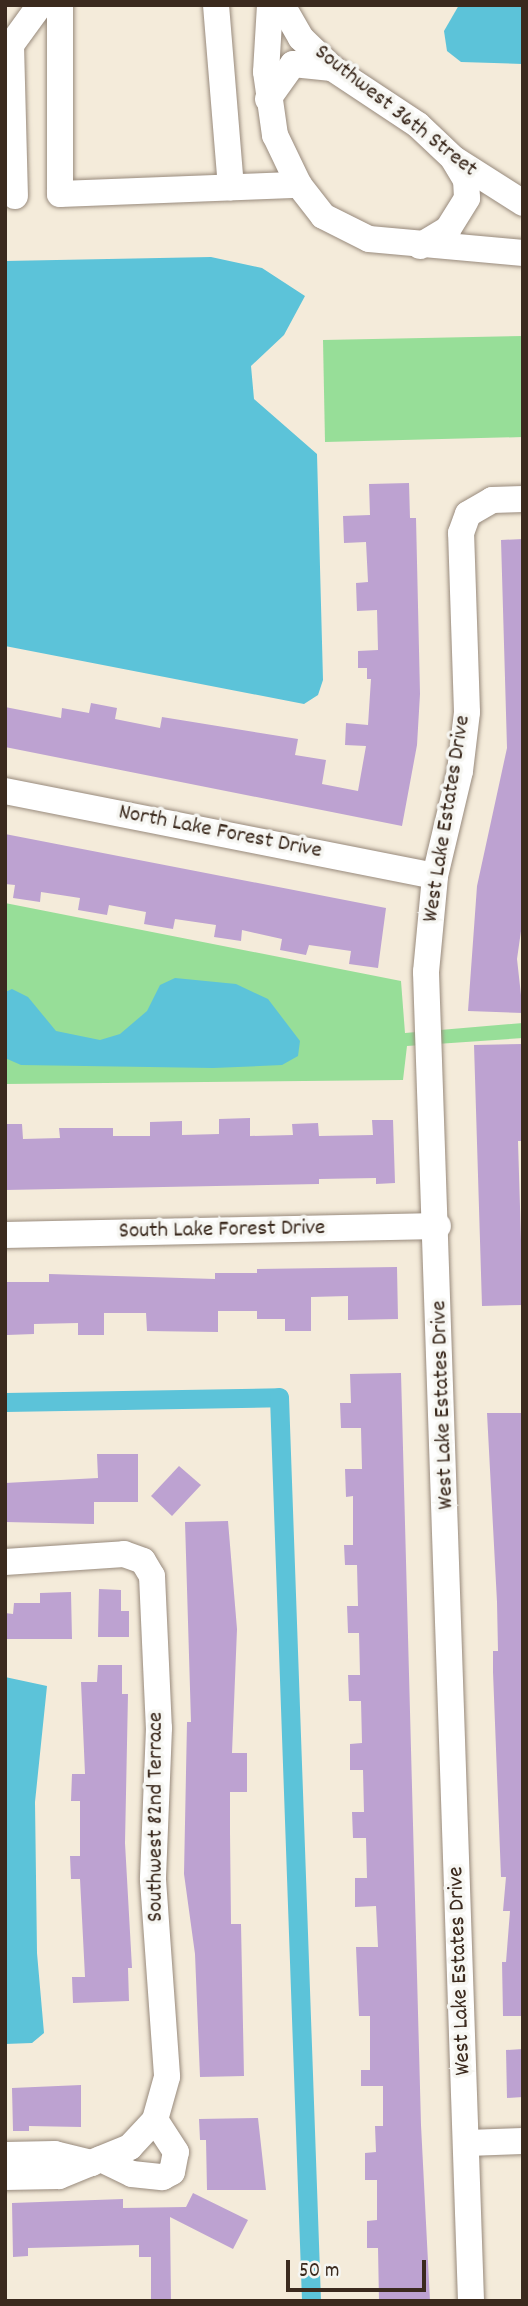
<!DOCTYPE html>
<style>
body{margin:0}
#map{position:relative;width:528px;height:2306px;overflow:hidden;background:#f4ebda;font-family:Dekko,sans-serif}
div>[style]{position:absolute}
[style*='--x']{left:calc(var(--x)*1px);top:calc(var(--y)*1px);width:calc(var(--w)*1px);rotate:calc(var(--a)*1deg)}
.green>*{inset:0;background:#97de98}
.water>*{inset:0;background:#5cc3d9}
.canal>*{height:19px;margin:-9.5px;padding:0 9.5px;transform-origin:9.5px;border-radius:9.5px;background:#5cc3d9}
.building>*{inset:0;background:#bda2d1}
.roads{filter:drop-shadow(0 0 2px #988a7c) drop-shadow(0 0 2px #988a7c)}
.minor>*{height:26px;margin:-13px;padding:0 13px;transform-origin:13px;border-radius:13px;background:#fff}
span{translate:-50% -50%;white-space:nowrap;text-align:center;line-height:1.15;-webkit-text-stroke:7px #f6f6f2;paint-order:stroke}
.street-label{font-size:23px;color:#3b2a1e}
.frame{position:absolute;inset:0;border:7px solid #3b2a1e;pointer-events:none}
.scale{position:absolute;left:286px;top:2260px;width:140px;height:32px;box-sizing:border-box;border:4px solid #3b2a1e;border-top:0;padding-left:9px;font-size:21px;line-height:24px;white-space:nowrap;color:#3b2a1e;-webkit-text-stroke:5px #f6f6f2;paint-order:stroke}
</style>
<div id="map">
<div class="green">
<div style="clip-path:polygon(523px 336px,523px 437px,325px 442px,323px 340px)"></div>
<div style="clip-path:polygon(5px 903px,401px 981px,405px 1033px,523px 1023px,523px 1038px,407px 1046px,403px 1080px,5px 1084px)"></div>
</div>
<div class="water">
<div style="clip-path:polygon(459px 5px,523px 5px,523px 64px,461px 62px,447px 51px,444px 31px)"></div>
<div style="clip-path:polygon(211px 257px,262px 268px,305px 296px,284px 335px,251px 366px,254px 399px,317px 454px,323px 680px,318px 695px,304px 704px,5px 646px,5px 261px)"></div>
<div style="clip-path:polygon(175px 978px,236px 984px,268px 999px,300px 1041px,298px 1056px,282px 1065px,213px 1068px,21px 1065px,5px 1058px,5px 992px,12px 989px,28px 997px,56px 1031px,100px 1040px,120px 1034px,147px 1011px,160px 985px)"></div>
<div style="clip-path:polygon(5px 1677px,47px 1686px,35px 1802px,37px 1953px,44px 2033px,32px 2043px,5px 2044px)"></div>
</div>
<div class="canal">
<div style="--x:5;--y:1402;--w:274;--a:-1"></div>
<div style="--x:279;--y:1397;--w:905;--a:87.97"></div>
</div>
<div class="building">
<div style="clip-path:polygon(409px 483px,410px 518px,416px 518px,420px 694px,417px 745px,402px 826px,5px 747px,5px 707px,61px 718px,62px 708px,89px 713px,91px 703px,117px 708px,115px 719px,160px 728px,162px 717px,298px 739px,295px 755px,326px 760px,322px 784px,358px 791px,366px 746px,345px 745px,346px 723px,368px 725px,371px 679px,367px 679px,367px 668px,358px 668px,358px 651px,378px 650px,377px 610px,357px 611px,356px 583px,368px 582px,366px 542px,344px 543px,343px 516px,370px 515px,369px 484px)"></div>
<div style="clip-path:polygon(523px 539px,523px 917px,517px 959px,523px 1013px,468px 1011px,477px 886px,507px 748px,501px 540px)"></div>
<div style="clip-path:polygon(5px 834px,386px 908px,378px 968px,349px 964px,351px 951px,309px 945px,306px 955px,280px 950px,282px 939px,242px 930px,241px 941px,214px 937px,216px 925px,175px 919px,173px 929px,144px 924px,146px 912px,109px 905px,107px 915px,78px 910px,80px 898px,41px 892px,40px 902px,13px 898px,15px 885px,5px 884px)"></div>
<div style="clip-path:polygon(523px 1044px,523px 1141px,518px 1141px,523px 1305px,482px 1306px,474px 1045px)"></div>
<div style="clip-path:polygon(250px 1118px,250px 1136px,293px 1135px,292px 1124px,318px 1123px,319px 1136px,373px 1135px,372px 1120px,393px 1120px,395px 1183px,376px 1184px,376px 1178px,319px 1179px,319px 1184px,5px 1190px,5px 1124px,22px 1124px,23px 1139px,60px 1138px,59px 1128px,113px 1128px,113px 1136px,150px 1136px,150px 1122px,182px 1121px,182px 1135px,219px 1134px,219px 1119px)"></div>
<div style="clip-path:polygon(397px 1267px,398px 1319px,348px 1320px,348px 1296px,311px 1297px,311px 1331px,285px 1331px,285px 1319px,257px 1319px,257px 1311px,218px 1311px,218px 1332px,147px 1331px,146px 1313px,104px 1313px,104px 1335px,78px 1335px,78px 1323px,34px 1324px,34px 1334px,7px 1335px,5px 1282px,49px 1282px,49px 1274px,215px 1279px,215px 1273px,257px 1273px,257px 1269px)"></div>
<div style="clip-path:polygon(401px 1373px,421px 2125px,430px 2301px,379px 2301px,378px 2248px,367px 2248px,367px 2221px,377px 2220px,377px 2180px,365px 2180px,365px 2153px,376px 2152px,375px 2126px,383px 2126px,383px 2086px,361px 2086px,361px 2070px,370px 2070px,370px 2016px,359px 2016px,356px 1947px,378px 1947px,376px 1906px,355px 1907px,355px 1878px,367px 1878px,366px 1838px,353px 1838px,352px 1812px,364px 1812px,363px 1770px,350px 1770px,350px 1744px,362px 1743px,361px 1701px,349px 1701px,348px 1675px,360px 1675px,359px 1633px,348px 1633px,347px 1606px,358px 1606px,357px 1565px,345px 1565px,344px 1545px,353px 1545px,353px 1496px,346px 1497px,345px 1469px,362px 1469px,361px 1428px,341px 1428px,340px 1403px,351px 1403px,350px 1374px)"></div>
<div style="clip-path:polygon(487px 1413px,523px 1413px,523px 2016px,503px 2016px,502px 1962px,506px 1962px,510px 1911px,503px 1911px,506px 1877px,501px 1877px,493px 1672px,493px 1651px,498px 1651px,497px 1602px)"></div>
<div style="clip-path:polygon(97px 1454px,138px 1454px,138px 1502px,94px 1502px,94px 1524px,5px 1522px,5px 1483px,98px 1478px)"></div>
<div style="clip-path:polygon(179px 1466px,201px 1485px,172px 1516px,151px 1496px)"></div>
<div style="clip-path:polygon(228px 1521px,237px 1629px,232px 1753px,247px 1753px,247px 1792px,230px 1792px,230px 1832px,231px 1924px,241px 1924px,244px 2076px,200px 2077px,195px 1954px,184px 1874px,187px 1722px,191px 1722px,185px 1522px)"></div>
<div style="clip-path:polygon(99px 1589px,121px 1590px,121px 1611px,129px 1611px,129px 1637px,98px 1637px)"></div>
<div style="clip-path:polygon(71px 1592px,72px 1639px,5px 1639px,5px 1613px,13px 1614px,14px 1603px,40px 1603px,40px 1593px)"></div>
<div style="clip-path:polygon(98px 1665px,122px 1665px,122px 1694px,128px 1694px,125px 1843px,132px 1968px,128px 1968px,129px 2001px,73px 2003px,72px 1977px,85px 1977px,80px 1879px,71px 1879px,70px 1856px,80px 1856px,80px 1801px,71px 1801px,72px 1774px,85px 1774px,81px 1682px,97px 1682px)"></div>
<div style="clip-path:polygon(523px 2049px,523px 2097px,507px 2098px,506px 2050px)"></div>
<div style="clip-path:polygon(81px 2085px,81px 2127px,29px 2126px,29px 2131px,13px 2131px,12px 2088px)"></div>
<div style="clip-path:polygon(258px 2118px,266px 2190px,207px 2190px,206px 2140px,200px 2140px,199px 2119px)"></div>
<div style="clip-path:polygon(193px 2193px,248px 2220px,233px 2249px,170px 2217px,171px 2301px,151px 2301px,151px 2257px,139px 2257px,139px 2245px,28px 2248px,28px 2256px,13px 2257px,12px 2203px,123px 2199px,123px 2208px,186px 2207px)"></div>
</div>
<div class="roads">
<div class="minor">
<div style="--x:60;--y:5;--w:189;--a:90"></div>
<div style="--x:60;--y:194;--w:239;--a:-2.2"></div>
<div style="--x:216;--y:5;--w:183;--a:85.3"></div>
<div style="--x:270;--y:5;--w:67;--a:93.4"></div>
<div style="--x:266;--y:72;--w:64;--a:81.9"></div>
<div style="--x:275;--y:135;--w:55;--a:64.4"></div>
<div style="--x:299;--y:185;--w:39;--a:52"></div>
<div style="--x:323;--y:216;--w:51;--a:26.6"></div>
<div style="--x:369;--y:239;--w:155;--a:5.2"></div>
<div style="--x:282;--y:5;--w:38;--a:60"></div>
<div style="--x:301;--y:38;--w:43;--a:44.1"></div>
<div style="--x:332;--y:68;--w:103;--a:33.5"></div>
<div style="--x:418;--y:125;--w:50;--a:43.4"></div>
<div style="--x:454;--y:159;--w:82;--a:32.5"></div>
<div style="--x:11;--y:45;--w:49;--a:-54.1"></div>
<div style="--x:5;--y:55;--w:12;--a:-59"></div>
<div style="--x:11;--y:45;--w:151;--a:88.5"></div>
<div style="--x:268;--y:99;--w:43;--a:-54.5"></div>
<div style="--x:293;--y:64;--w:39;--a:6"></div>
<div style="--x:420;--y:246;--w:33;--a:-31"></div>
<div style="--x:448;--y:229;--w:36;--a:-58"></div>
<div style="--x:467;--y:198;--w:18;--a:-93"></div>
<div style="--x:466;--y:180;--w:23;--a:-121"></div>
<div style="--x:5;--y:791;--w:438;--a:11.2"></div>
<div style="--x:5;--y:1235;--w:433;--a:-1.2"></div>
<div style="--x:5;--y:1562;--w:119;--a:-3.8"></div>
<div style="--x:124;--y:1554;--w:20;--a:20"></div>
<div style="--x:143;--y:1561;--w:17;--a:59"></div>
<div style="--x:152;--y:1576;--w:152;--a:87.4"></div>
<div style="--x:159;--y:1728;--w:152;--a:92.3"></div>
<div style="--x:153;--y:1880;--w:197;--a:85.9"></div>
<div style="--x:167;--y:2077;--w:45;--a:105.6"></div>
<div style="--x:155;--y:2120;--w:37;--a:133"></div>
<div style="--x:130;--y:2147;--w:77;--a:157.8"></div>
<div style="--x:59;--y:2176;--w:54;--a:178.9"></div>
<div style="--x:467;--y:2143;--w:56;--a:-2"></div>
<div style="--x:5;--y:2155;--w:50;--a:-1.1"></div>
<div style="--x:55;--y:2154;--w:38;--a:14"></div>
<div style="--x:101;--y:2159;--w:34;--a:26"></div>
<div style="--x:132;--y:2174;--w:31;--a:6"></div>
<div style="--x:163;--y:2177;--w:10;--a:-29"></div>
<div style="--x:172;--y:2172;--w:20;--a:-79"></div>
<div style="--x:176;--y:2152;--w:38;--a:-123"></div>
<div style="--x:471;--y:2301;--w:1330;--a:-91.94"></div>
<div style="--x:426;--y:972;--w:96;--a:-84.6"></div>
<div style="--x:435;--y:876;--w:108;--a:-76.6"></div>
<div style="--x:460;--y:771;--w:59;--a:-83.2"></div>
<div style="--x:467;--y:712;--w:179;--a:-91.9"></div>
<div style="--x:461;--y:533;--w:20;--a:-70"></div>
<div style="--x:468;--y:514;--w:28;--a:-30"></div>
<div style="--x:492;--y:500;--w:31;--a:-2"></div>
</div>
</div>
<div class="street-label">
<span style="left:395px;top:112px;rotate:38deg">Southwest 36th Street</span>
<span style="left:448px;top:819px;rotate:-81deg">West Lake Estates Drive</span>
<span style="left:220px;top:833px;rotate:11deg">North Lake Forest Drive</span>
<span style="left:222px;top:1231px;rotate:-1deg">South Lake Forest Drive</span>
<span style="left:444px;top:1405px;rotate:-92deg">West Lake Estates Drive</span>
<span style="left:157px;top:1817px;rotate:-90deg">Southwest 82nd Terrace</span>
<span style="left:461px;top:1971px;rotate:-92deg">West Lake Estates Drive</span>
</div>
<div class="frame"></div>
<div class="scale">50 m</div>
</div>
